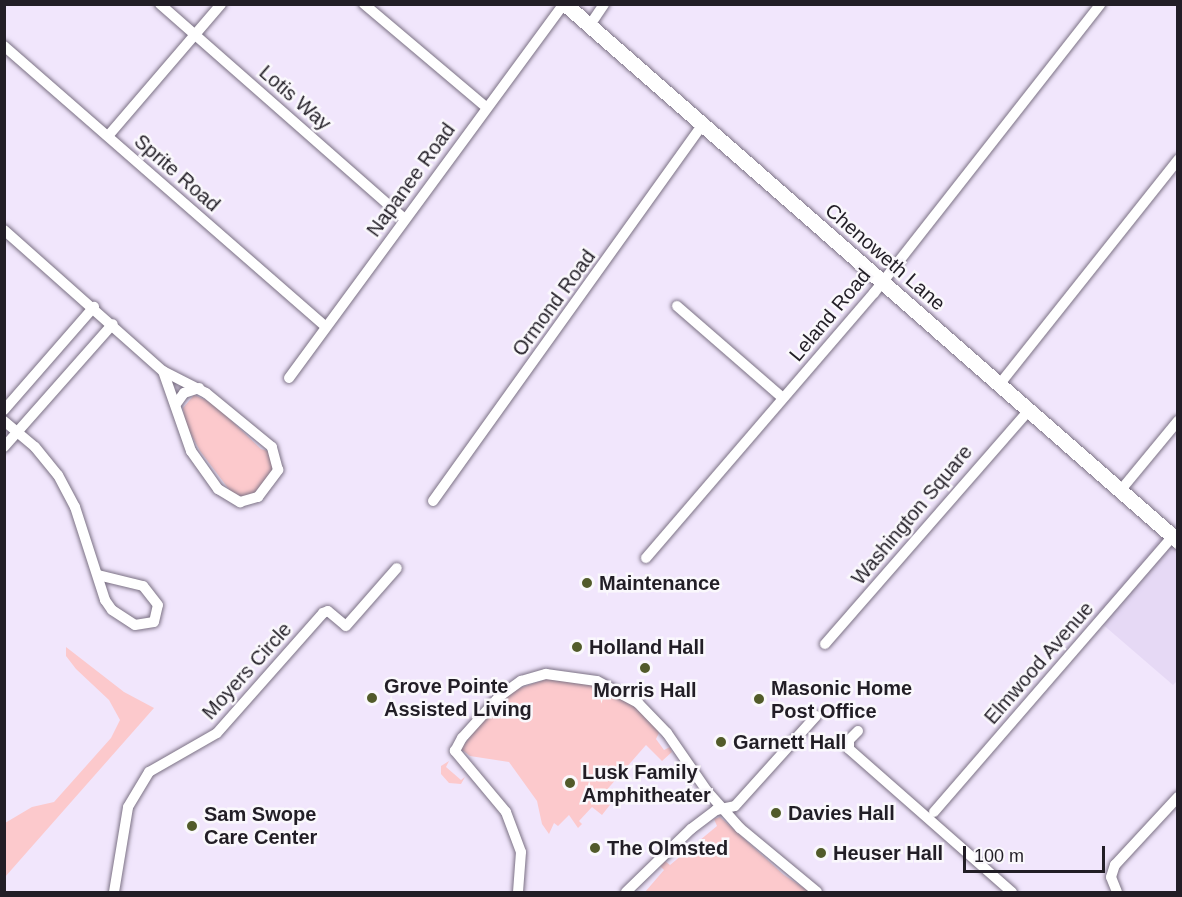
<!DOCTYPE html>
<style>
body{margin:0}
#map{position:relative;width:1182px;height:897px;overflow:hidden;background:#f1e6fc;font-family:Helvetica,sans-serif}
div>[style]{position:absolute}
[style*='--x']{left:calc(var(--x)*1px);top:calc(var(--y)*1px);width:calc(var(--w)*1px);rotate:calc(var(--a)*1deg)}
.built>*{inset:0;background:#e6d9f5}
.green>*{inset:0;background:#fcc9cc}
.roads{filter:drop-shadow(0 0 2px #7b7184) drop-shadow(0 0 2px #7b7184)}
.street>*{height:10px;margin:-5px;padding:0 5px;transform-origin:5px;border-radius:5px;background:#fff}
.secondary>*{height:15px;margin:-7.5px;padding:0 7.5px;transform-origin:7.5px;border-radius:7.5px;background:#fff}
.dots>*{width:16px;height:16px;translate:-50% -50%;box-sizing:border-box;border:3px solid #faf8fc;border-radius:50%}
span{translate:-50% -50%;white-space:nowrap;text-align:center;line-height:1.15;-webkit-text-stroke:5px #faf8fc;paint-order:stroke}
.street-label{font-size:20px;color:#221e26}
.poi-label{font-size:20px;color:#221e26;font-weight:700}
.left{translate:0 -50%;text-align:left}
.frame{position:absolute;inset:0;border:6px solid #221e26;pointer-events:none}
.scale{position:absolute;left:963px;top:846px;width:142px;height:27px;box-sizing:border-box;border:3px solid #221e26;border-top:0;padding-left:8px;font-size:18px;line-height:21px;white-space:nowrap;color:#221e26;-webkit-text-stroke:4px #faf8fc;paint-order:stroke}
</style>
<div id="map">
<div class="built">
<div style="clip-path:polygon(1161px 536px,1177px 550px,1178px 680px,1173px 685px,1093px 616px)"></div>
</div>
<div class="green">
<div style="clip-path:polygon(194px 395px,213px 403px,261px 449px,268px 451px,275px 468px,258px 494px,245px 498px,231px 492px,200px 451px,186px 425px,183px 408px)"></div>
<div style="clip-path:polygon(66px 647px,124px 692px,154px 708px,5px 877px,5px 823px,32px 807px,54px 802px,111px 738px,120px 720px,109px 700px,76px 669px,66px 656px)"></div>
<div style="clip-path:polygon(550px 678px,592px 684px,628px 701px,654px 725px,659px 733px,656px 739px,664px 750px,670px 747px,672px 752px,662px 761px,646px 745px,604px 793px,613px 801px,602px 815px,592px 807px,579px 821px,582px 824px,578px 828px,569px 815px,558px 826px,554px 823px,549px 834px,542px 824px,537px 801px,509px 762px,470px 756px,461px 749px,484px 718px,514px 690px)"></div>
<div style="clip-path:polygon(449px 761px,446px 767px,461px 780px,465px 777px,461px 784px,449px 783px,441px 774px,441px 766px)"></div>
<div style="clip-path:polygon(720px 817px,784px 875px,810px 892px,645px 892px,664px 870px,660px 866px,665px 861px,670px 865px,717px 826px,714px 819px)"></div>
</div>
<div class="roads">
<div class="street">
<div style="--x:160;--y:4;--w:326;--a:41.3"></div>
<div style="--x:364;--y:4;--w:160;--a:40.2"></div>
<div style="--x:590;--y:25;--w:25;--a:-56"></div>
<div style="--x:4;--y:46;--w:427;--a:41.1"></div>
<div style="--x:108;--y:136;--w:174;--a:-49.4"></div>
<div style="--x:4;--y:230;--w:213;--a:41.6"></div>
<div style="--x:163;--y:371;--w:85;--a:70.7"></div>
<div style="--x:191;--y:451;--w:47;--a:54.6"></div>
<div style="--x:218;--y:489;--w:26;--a:31"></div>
<div style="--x:240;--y:502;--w:19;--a:-16"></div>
<div style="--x:258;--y:497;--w:34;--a:-53"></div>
<div style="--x:278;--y:470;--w:24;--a:-105"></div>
<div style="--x:272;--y:447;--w:85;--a:-140.7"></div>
<div style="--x:206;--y:393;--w:48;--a:-152.9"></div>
<div style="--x:677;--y:306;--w:140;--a:41"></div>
<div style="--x:289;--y:378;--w:464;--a:-53.7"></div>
<div style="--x:999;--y:385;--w:288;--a:-51.5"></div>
<div style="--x:176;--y:404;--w:14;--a:-54"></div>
<div style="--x:184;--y:393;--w:16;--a:-18"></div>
<div style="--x:4;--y:410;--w:137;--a:-48.9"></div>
<div style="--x:4;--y:421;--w:40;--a:40"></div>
<div style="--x:35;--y:447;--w:36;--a:51"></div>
<div style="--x:58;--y:475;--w:36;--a:62"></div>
<div style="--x:75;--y:507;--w:98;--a:72.1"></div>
<div style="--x:105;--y:600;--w:12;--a:55"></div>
<div style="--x:112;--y:610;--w:27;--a:33"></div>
<div style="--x:135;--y:625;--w:19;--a:-9"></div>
<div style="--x:154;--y:622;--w:17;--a:-77"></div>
<div style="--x:158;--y:605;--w:24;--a:-128"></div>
<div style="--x:143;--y:586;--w:46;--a:-166.3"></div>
<div style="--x:4;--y:447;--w:164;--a:-48.5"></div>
<div style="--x:1120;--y:491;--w:91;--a:-50.4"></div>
<div style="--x:433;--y:501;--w:462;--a:-54.4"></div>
<div style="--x:646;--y:558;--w:350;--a:-49.3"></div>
<div style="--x:874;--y:293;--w:367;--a:-51.9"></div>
<div style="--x:825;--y:644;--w:309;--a:-48.9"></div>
<div style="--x:858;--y:731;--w:13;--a:135"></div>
<div style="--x:849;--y:740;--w:9;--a:90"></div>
<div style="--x:849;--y:749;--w:217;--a:41.3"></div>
<div style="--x:934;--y:812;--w:364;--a:-49.1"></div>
<div style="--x:114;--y:892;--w:86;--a:-80.6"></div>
<div style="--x:128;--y:807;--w:41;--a:-59"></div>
<div style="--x:149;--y:772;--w:78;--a:-29.8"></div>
<div style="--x:217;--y:733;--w:160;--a:-48.5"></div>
<div style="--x:323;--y:613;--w:5;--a:-22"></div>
<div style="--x:328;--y:611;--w:23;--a:40"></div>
<div style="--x:346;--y:626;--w:77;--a:-48.7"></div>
<div style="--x:518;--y:892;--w:40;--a:-85.7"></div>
<div style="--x:521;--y:852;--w:43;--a:-110.6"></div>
<div style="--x:506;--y:812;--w:80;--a:-129.9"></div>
<div style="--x:455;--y:751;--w:15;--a:-62"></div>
<div style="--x:462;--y:738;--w:57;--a:-47.9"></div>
<div style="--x:500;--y:696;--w:26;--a:-36"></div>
<div style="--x:521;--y:681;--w:26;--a:-16"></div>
<div style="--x:546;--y:674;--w:51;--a:7.8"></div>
<div style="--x:597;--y:681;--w:47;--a:28.2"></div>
<div style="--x:638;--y:703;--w:42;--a:46"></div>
<div style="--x:667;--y:733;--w:70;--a:55.4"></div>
<div style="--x:707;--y:791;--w:50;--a:48.3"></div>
<div style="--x:740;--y:828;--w:100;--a:39.7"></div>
<div style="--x:626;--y:892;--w:91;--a:-44.1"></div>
<div style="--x:691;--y:829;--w:31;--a:-37"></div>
<div style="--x:716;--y:810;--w:19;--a:-12"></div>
<div style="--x:735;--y:806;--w:121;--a:-48"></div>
<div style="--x:1117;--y:892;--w:16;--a:-112"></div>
<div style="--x:1111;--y:877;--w:13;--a:-72"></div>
<div style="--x:1115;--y:865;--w:93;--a:-47.2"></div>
</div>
<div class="secondary">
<div style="--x:565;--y:4;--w:815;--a:41.22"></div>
</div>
</div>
<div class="dots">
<div style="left:587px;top:583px;background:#525b2a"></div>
<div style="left:577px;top:647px;background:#525b2a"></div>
<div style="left:645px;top:668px;background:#525b2a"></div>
<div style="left:372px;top:698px;background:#525b2a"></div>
<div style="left:759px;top:699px;background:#525b2a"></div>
<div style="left:721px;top:742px;background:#525b2a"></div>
<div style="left:570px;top:783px;background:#525b2a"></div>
<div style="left:776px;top:813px;background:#525b2a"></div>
<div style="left:192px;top:826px;background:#525b2a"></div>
<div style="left:595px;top:848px;background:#525b2a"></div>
<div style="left:821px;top:853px;background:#525b2a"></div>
</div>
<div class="street-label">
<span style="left:295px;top:98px;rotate:41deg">Lotis Way</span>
<span style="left:177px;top:173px;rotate:41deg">Sprite Road</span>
<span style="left:411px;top:180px;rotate:-54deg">Napanee Road</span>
<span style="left:885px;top:257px;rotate:41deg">Chenoweth Lane</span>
<span style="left:554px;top:303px;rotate:-54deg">Ormond Road</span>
<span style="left:830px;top:315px;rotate:-50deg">Leland Road</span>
<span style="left:912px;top:515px;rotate:-50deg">Washington Square</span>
<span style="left:1039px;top:663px;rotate:-49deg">Elmwood Avenue</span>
<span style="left:247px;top:671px;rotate:-48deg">Moyers Circle</span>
</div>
<div class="poi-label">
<span class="left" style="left:599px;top:583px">Maintenance</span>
<span class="left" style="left:589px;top:647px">Holland Hall</span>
<span class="left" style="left:384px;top:698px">Grove Pointe<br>Assisted Living</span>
<span class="left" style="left:771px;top:700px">Masonic Home<br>Post Office</span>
<span style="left:645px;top:690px">Morris Hall</span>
<span class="left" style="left:733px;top:742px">Garnett Hall</span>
<span class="left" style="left:582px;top:784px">Lusk Family<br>Amphitheater</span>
<span class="left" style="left:788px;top:813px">Davies Hall</span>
<span class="left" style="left:204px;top:826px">Sam Swope<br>Care Center</span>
<span class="left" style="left:607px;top:848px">The Olmsted</span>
<span class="left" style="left:833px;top:853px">Heuser Hall</span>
</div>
<div class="frame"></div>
<div class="scale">100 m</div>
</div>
